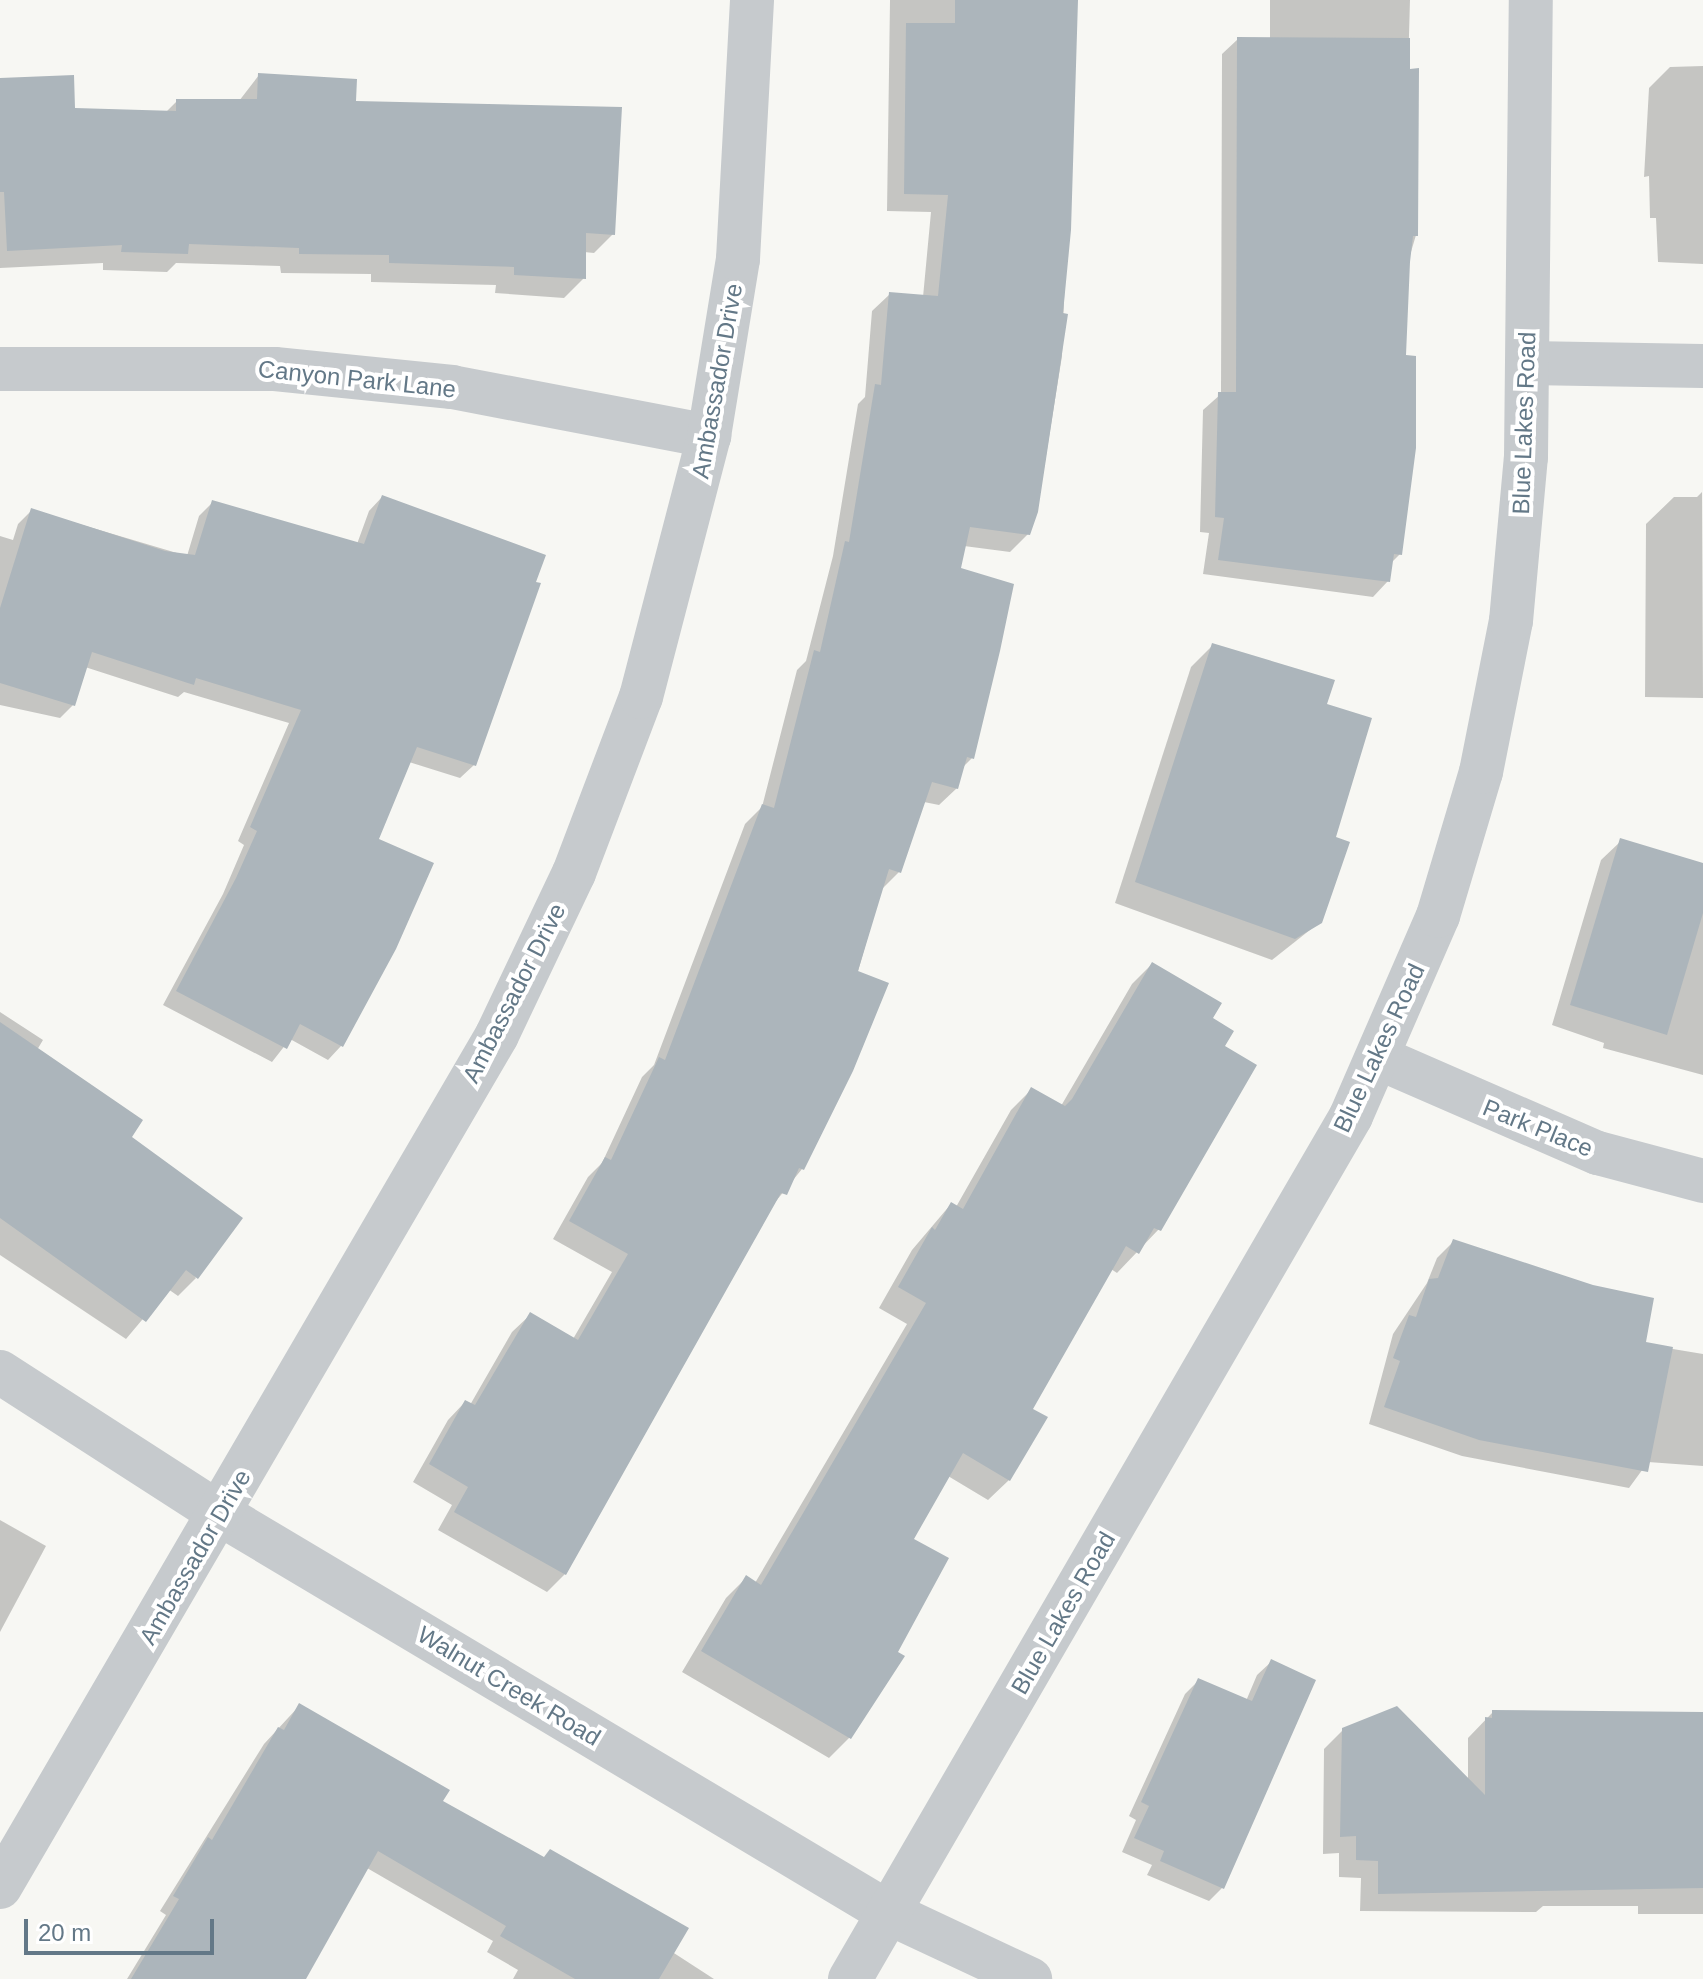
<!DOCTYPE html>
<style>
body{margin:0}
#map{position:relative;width:1703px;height:1979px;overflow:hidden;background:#f7f7f3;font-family:Helvetica,sans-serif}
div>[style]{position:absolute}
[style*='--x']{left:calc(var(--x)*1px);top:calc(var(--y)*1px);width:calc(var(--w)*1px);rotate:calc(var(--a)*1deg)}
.shadow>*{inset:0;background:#0003}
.building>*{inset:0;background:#acb5bb}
.minor>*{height:44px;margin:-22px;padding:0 22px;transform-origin:22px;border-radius:22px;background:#c6cacd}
span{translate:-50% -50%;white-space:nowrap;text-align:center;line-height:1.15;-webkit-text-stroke:8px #fff;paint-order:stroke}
.street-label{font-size:24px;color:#637887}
.scale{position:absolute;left:24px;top:1919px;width:190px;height:36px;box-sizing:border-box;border:4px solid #637887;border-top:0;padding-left:10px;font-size:24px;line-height:28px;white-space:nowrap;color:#637887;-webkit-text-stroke:6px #fff;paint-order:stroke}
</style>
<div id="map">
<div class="shadow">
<div style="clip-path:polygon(890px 0,1075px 0,1062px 356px,1037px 512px,1028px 534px,1010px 552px,964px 546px,959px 569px,972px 758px,962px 768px,957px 788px,939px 805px,924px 802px,899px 872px,881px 890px,802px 1169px,768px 1211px,565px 1574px,547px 1592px,438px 1530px,452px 1505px,413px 1482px,448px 1420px,465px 1402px,470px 1405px,512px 1332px,530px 1315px,573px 1339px,612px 1272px,553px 1239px,588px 1177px,602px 1163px,642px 1077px,654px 1065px,745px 824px,762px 807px,797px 670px,806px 661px,833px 556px,858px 404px,865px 397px,872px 311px,890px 294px,923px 297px,931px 212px,887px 211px)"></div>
<div style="clip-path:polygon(1270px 0,1410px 0,1408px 71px,1416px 235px,1408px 262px,1400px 554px,1391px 563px,1388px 581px,1373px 597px,1203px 574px,1209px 533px,1200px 532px,1203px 410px,1221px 394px,1222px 54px,1238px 39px,1270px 39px)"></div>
<div style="clip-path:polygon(1703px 66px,1703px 264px,1658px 262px,1656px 218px,1650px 218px,1649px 176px,1644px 177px,1649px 88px,1670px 67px)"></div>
<div style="clip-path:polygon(259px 75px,354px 103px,613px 234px,594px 253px,584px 252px,584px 278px,564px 298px,495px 293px,496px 285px,371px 282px,371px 274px,281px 273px,280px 266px,176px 263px,167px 272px,103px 270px,103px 263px,0 268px,0 78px,74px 110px,165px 113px,177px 101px,239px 101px)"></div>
<div style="clip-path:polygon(1702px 492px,1703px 698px,1645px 697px,1646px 524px,1674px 497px,1697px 497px)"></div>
<div style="clip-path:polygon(382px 497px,474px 765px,460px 778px,409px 762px,376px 840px,341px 1046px,328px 1060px,290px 1039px,272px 1062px,163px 1005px,223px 894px,244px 845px,238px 841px,289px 723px,184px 692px,178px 697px,85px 667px,73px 705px,60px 718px,0 705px,0 536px,13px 540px,18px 524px,32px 510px,187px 556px,199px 516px,213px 502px,357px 544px,369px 511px)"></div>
<div style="clip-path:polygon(1213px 645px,1325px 706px,1334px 838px,1320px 922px,1272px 960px,1115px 903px,1191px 667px)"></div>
<div style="clip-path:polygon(1621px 841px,1703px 865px,1703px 1075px,1603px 1048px,1604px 1043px,1552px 1025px,1601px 860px)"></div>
<div style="clip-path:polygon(1152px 964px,1210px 1019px,1222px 1047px,1159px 1229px,1117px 1273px,1111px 1269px,1031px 1410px,1045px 1418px,1009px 1480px,988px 1500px,948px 1476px,911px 1540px,849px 1738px,829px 1758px,682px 1672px,726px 1598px,746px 1578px,755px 1583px,907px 1324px,879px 1308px,912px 1250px,951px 1204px,956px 1207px,1011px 1110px,1032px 1089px,1061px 1106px,1132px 984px)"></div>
<div style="clip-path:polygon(0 1012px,43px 1040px,37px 1050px,196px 1278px,178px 1296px,168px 1289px,126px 1339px,0 1255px)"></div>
<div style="clip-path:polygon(1453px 1242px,1643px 1344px,1703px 1354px,1703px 1466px,1648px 1462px,1629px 1488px,1462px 1456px,1369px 1424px,1393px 1334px,1427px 1283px,1437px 1258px)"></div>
<div style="clip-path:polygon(0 1520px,46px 1546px,0 1632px)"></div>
<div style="clip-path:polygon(1271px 1662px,1222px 1888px,1209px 1901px,1147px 1875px,1152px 1865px,1122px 1852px,1136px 1820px,1129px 1816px,1185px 1694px,1199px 1680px,1246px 1701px,1257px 1675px)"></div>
<div style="clip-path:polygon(300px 1705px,441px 1802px,714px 1979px,513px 1979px,518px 1970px,487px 1952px,493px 1941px,367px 1868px,304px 1979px,127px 1979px,166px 1915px,160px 1911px,264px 1744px)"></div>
<div style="clip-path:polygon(1493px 1712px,1703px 1714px,1703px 1914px,1638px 1914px,1638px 1906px,1543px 1906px,1536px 1912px,1360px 1911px,1361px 1878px,1339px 1877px,1339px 1853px,1323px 1854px,1324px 1749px,1343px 1730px,1468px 1780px,1468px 1738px)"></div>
</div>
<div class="building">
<div style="clip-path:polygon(955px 0,1078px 0,1071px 230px,1063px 313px,1068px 314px,1038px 512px,1030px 535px,970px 527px,961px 568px,1014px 584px,1000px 651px,974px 759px,967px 757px,958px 789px,932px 782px,901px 873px,889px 869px,858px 971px,889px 983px,853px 1071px,804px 1170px,799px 1168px,787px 1195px,781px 1193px,566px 1575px,454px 1512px,468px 1487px,429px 1464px,465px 1400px,475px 1405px,530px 1312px,578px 1340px,628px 1254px,569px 1221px,605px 1157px,611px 1160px,659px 1057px,665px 1060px,762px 804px,774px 808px,814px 650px,820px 652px,845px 541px,849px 542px,875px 384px,881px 385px,889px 292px,938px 296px,948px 195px,904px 194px,906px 23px,955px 23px)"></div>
<div style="clip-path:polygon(1237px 37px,1410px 38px,1410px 69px,1419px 68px,1418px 236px,1413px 236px,1410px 262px,1406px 355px,1416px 356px,1416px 448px,1402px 555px,1394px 554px,1390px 582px,1218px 560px,1224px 518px,1215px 517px,1218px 392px,1236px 392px)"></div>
<div style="clip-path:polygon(258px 73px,357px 79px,356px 101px,622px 107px,615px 235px,586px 233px,586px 279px,514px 275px,514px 267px,389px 263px,389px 255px,299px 254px,299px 248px,189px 244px,188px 254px,121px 252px,122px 245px,7px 251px,4px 192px,0 192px,0 78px,74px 75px,75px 108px,176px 111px,176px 99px,257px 99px)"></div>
<div style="clip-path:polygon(382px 495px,546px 555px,536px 582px,541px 583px,476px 766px,417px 747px,379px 839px,434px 863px,396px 949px,343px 1047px,300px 1024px,287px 1049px,176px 991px,236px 878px,257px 831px,250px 827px,301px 710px,196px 678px,194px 685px,92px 652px,75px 706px,0 683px,0 608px,31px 508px,165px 551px,195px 555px,212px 500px,364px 544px)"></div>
<div style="clip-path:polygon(1212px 643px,1335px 680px,1327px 704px,1372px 718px,1336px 837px,1350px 842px,1322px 923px,1295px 939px,1135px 882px)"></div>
<div style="clip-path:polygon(1620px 838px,1703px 863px,1703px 913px,1667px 1035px,1570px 1005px)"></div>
<div style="clip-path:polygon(1152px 962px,1222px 1003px,1213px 1018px,1234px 1031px,1225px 1046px,1257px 1065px,1161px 1231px,1154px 1228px,1139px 1254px,1126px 1246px,1033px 1409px,1048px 1417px,1010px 1481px,963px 1453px,914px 1539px,949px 1558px,898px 1652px,905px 1656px,851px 1739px,701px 1651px,746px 1575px,761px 1585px,926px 1303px,898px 1287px,932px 1227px,935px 1230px,951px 1202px,963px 1209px,1031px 1087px,1065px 1106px,1072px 1099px)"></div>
<div style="clip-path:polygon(0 1022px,143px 1120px,132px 1137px,243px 1218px,198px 1279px,186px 1270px,146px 1322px,0 1218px)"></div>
<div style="clip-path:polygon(1453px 1239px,1593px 1285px,1654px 1298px,1646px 1342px,1673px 1347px,1648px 1472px,1479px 1440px,1384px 1407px,1400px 1361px,1393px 1358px,1409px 1315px,1416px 1317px,1429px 1279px,1438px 1278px)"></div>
<div style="clip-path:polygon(1271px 1659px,1316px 1680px,1224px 1889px,1160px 1861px,1164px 1851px,1134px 1838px,1149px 1806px,1141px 1802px,1198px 1678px,1252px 1701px)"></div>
<div style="clip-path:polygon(299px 1703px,450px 1790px,443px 1801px,544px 1857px,550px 1849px,689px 1928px,659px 1979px,575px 1979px,500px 1936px,506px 1926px,378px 1851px,306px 1979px,131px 1979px,179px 1899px,173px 1896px,208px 1837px,212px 1840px,278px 1727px,284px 1730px)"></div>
<div style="clip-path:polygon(1397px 1706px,1485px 1795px,1485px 1717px,1492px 1718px,1492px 1710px,1703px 1712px,1703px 1888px,1378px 1894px,1378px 1861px,1356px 1860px,1356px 1836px,1340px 1837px,1342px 1728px)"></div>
</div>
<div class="minor">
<div style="--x:1528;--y:363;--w:175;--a:1"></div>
<div style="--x:0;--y:369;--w:275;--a:0"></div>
<div style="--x:275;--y:369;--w:178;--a:5.8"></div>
<div style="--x:452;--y:387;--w:262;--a:10.8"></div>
<div style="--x:1379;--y:1058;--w:239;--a:23.5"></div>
<div style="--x:1598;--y:1153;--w:109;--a:14.9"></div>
<div style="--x:0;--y:1372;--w:262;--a:32.8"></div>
<div style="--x:220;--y:1514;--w:779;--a:30.81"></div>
<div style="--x:889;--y:1913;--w:156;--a:25.1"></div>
<div style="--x:0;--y:1887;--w:986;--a:-59.74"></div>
<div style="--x:497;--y:1035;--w:179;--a:-64.6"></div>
<div style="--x:574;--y:873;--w:188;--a:-69.2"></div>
<div style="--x:641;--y:697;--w:270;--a:-75.4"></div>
<div style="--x:709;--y:436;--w:179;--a:-80.7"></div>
<div style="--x:738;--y:259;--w:259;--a:-86.9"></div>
<div style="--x:850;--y:1979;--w:998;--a:-59.86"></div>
<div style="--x:1351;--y:1116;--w:218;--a:-66.5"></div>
<div style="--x:1438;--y:916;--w:150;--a:-73.4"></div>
<div style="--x:1481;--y:772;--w:154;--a:-78.8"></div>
<div style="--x:1511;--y:621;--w:165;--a:-84.8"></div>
<div style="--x:1526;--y:457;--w:457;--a:-89.4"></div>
</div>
<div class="street-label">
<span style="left:357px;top:379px;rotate:6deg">Canyon Park Lane</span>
<span style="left:717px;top:381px;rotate:-80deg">Ambassador Drive</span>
<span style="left:1524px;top:423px;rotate:-88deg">Blue Lakes Road</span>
<span style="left:514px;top:993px;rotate:-63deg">Ambassador Drive</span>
<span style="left:1379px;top:1048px;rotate:-65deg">Blue Lakes Road</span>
<span style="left:1538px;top:1128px;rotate:22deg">Park Place</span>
<span style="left:195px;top:1557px;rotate:-60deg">Ambassador Drive</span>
<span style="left:1063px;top:1613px;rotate:-60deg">Blue Lakes Road</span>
<span style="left:509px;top:1686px;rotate:31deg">Walnut Creek Road</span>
</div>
<div class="scale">20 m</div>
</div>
